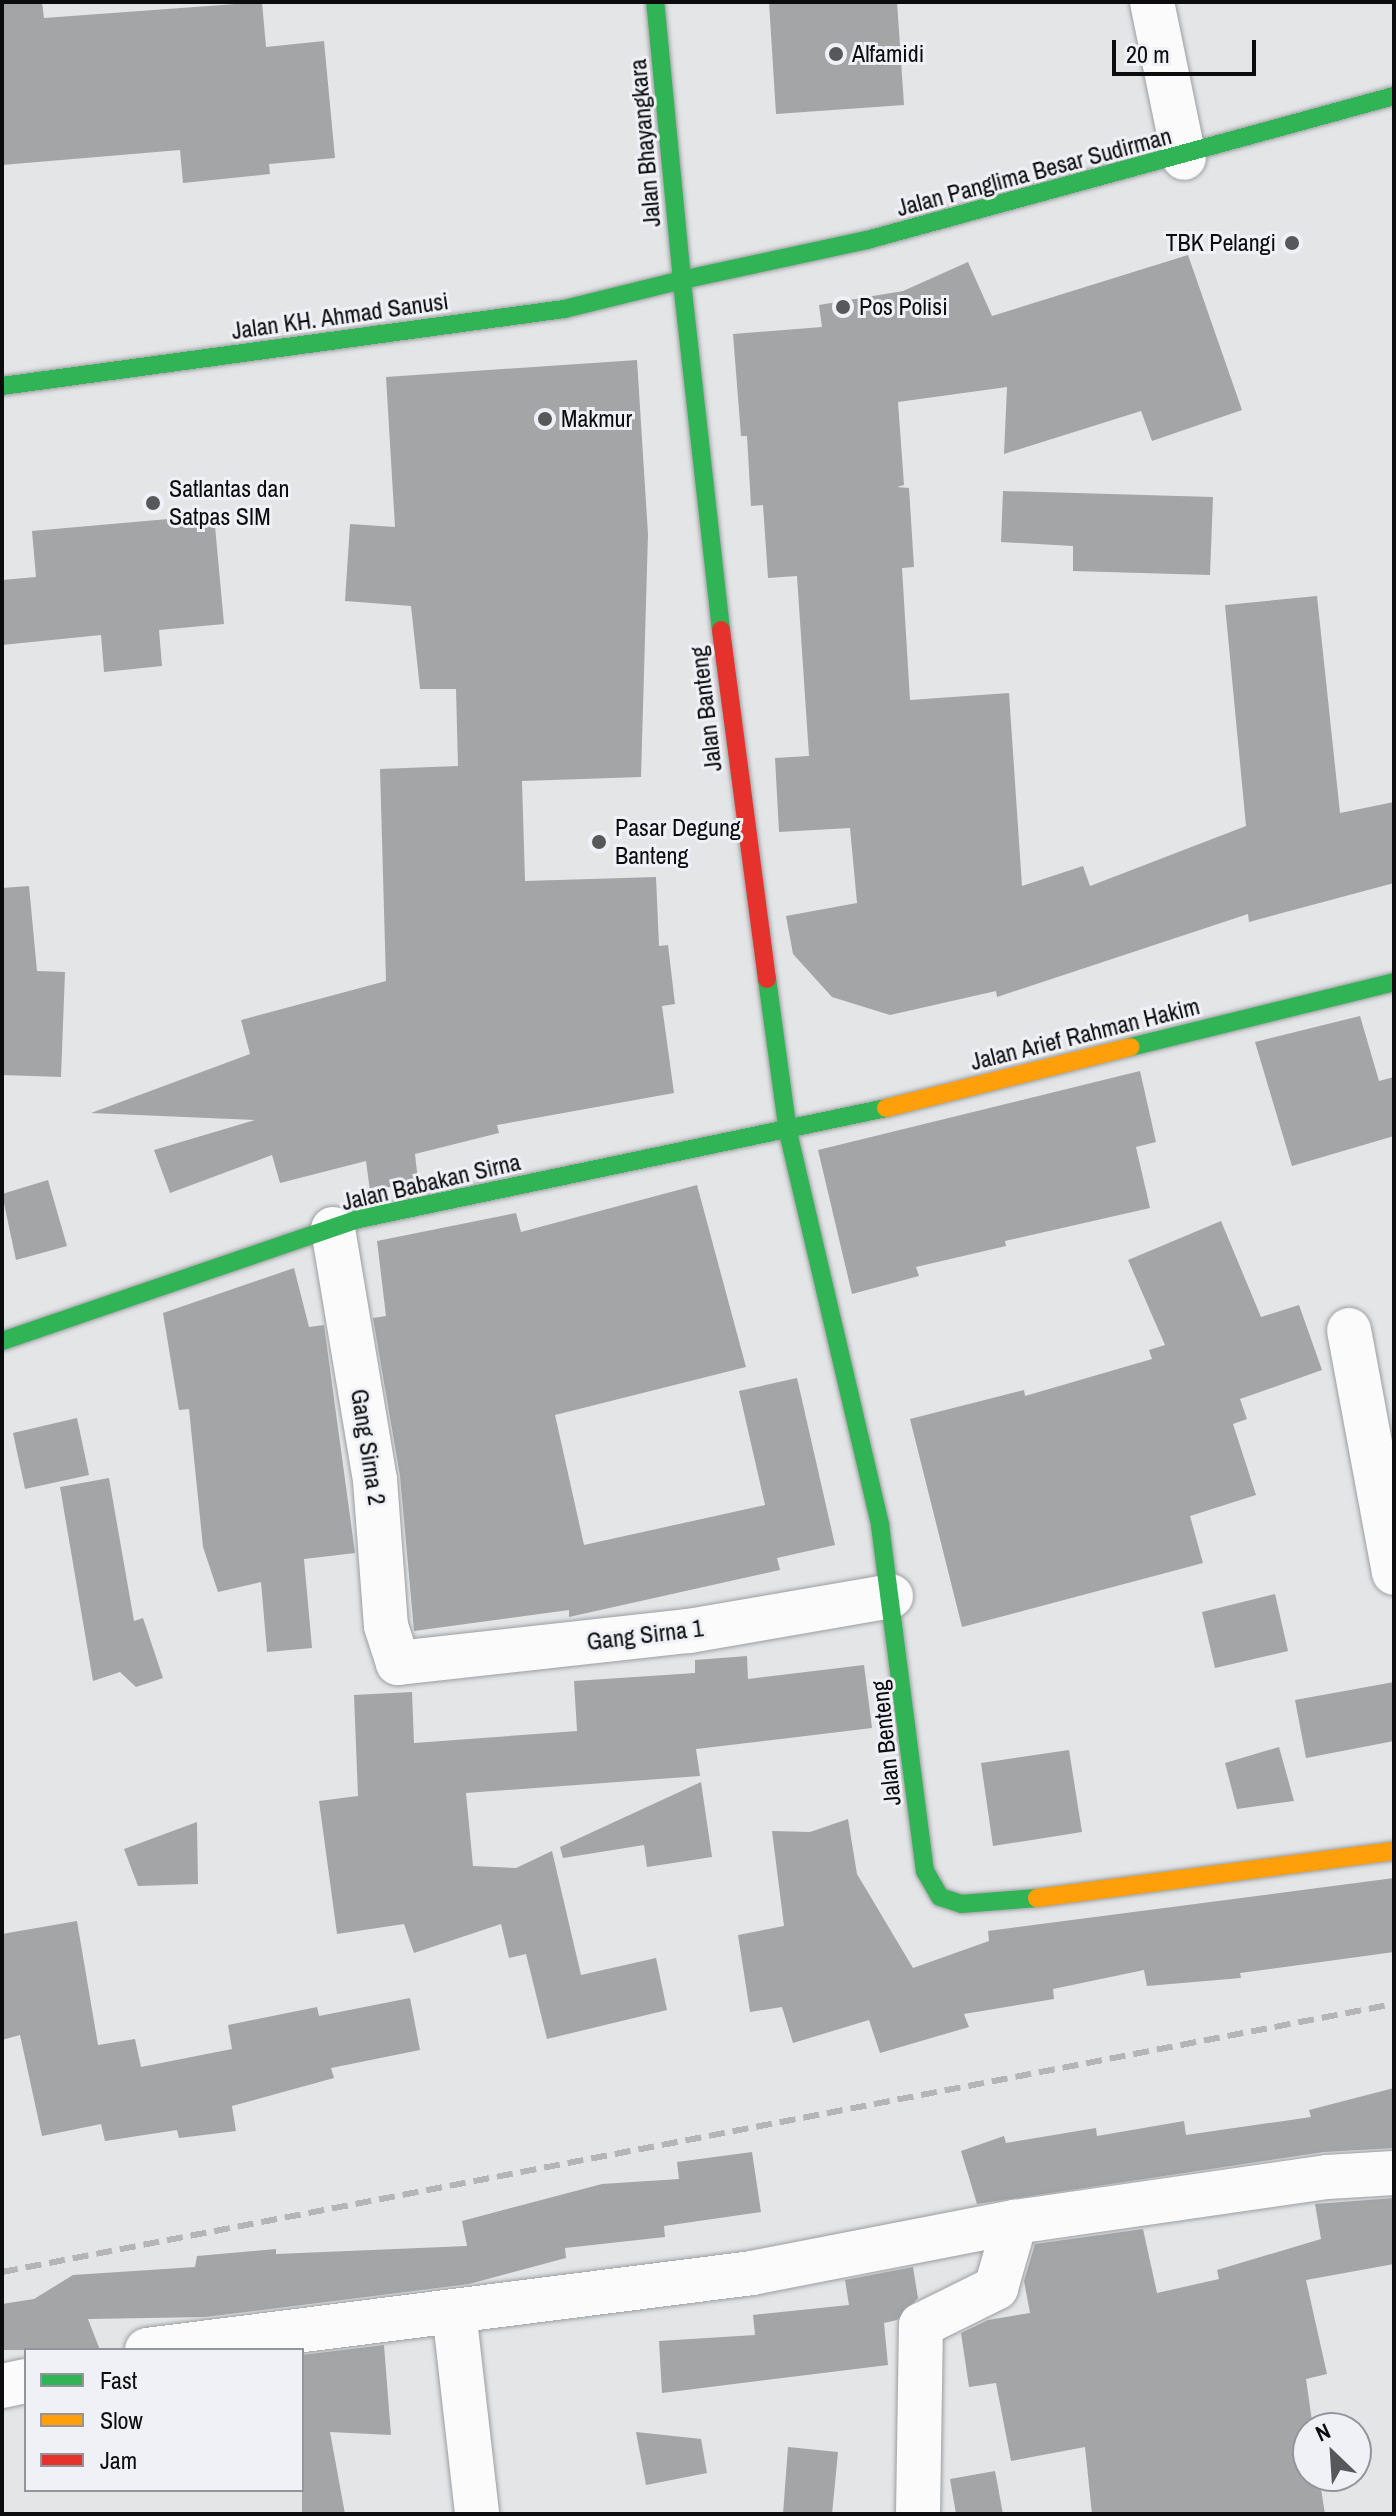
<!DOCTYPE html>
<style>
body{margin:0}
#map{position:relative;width:1396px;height:2516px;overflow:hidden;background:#e3e5e7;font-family:"Archivo Narrow",sans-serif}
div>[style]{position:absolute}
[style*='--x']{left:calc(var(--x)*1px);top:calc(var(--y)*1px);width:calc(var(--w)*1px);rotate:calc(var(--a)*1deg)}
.building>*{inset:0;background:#a4a5a7}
.roads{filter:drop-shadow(0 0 2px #9c9ea0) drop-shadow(0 0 2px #9c9ea0)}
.street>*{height:44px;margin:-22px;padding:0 22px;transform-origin:22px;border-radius:22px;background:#fbfbfb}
.fast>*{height:18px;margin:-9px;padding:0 9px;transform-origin:9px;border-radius:9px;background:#30b455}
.slow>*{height:18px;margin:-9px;padding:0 9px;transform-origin:9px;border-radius:9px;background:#ff9f0a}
.jam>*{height:18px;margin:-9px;padding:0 9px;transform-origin:9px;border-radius:9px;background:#e5322d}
.rail>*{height:6px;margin-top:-3px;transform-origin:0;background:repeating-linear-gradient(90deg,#b5b5b7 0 16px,transparent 0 24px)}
.dots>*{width:22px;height:22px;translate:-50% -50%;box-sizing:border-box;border:4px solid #eff1f7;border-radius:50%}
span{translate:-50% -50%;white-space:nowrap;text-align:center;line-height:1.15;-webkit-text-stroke:6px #eff1f7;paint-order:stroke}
.poi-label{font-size:24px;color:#0c0c0e}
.left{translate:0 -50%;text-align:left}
.right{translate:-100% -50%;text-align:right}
.street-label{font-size:24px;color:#0c0c0e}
.frame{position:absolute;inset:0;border:4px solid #0c0c0e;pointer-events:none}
.legend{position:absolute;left:24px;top:2348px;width:280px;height:144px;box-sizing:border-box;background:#eff1f7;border:2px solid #94959a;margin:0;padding:10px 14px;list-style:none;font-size:24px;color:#0c0c0e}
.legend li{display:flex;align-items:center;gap:16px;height:40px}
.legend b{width:40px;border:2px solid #94959a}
.north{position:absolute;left:1292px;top:2412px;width:80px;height:80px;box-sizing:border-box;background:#eff1f7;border:2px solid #94959a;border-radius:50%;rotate:335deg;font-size:22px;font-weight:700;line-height:32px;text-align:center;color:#0c0c0e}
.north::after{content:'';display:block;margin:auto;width:28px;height:36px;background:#57585a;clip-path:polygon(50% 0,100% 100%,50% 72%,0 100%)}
.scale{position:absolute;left:1112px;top:40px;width:144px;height:36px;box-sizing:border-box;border:4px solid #0c0c0e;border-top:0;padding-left:10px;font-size:24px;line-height:28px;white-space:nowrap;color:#0c0c0e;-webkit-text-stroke:6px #eff1f7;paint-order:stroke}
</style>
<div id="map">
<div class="building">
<div style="clip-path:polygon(2px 2px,42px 2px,44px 18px,262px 2px,266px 47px,324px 41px,335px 158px,269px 164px,270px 174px,183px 183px,180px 150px,2px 165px)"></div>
<div style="clip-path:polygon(769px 2px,897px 2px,904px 105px,776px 114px)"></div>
<div style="clip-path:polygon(1188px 255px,1242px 410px,1152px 441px,1141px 411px,1004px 454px,1007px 387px,898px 402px,904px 485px,897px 487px,909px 488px,914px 567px,902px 568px,910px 700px,1009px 693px,1022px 886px,1083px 866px,1090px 886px,1246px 826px,1225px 605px,1317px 596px,1340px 813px,1394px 802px,1394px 883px,1249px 922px,1248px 914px,997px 997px,996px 991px,890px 1015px,832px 997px,793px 954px,786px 916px,857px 903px,850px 828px,779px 832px,775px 758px,809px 756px,797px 576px,768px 578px,763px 505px,751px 506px,747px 436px,741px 436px,733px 334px,822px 327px,819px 305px,903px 291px,968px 262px,992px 316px)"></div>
<div style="clip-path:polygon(637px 360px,648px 534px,641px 777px,522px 781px,525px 881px,656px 877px,659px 946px,668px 945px,675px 1004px,662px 1006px,674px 1093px,497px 1125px,499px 1133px,415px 1154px,418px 1181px,370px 1191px,366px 1161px,280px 1183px,272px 1155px,170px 1193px,154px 1150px,255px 1120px,91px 1113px,250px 1054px,241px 1020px,386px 981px,380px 769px,458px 766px,456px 689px,420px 689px,411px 606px,345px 601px,350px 524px,395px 527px,386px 377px)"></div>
<div style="clip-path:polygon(1003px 491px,1213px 497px,1210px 575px,1073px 571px,1073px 546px,1001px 542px)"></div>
<div style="clip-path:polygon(214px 515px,224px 624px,159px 630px,162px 666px,104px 672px,101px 635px,2px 645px,2px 580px,36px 577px,32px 531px)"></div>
<div style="clip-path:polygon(29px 886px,37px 971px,65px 972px,61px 1077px,2px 1075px,2px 888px)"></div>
<div style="clip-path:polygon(1360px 1016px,1379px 1081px,1394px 1077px,1394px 1136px,1292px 1166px,1255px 1042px)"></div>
<div style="clip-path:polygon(1140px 1071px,1156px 1142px,1136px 1147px,1150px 1208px,1005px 1241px,1006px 1246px,916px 1267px,919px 1276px,852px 1294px,818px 1150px)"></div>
<div style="clip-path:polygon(48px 1180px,67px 1246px,16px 1260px,2px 1194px)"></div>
<div style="clip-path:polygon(697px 1185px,746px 1367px,555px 1415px,584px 1545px,765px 1505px,739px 1391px,797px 1378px,835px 1545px,777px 1558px,780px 1570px,569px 1617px,569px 1610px,414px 1631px,400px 1476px,373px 1318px,386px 1316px,377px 1241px,516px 1213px,521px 1232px)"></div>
<div style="clip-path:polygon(1221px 1221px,1261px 1317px,1299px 1305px,1322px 1370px,1240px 1399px,1247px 1419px,1233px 1424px,1256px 1495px,1190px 1516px,1203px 1563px,962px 1627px,910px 1419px,1024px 1390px,1025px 1396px,1152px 1359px,1149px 1350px,1165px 1345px,1128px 1260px)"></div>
<div style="clip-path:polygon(294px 1268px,309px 1327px,324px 1325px,355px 1553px,304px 1559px,312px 1648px,267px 1652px,261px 1582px,218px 1592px,203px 1547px,189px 1409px,179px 1410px,163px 1313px)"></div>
<div style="clip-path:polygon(77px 1418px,89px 1475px,25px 1489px,13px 1433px)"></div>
<div style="clip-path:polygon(109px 1478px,134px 1621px,143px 1618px,163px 1678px,136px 1687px,120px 1672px,93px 1681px,60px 1487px)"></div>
<div style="clip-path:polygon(1275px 1594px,1288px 1651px,1215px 1668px,1202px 1612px)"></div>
<div style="clip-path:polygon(747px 1656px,748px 1679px,864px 1665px,872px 1728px,696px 1749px,700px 1776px,466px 1793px,473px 1866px,516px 1868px,552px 1851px,581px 1975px,656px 1958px,667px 2010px,547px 2039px,526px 1954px,509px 1958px,501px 1924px,414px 1953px,404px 1924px,337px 1934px,319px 1801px,358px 1796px,354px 1695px,412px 1692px,414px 1743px,577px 1731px,574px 1681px,695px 1673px,695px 1660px)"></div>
<div style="clip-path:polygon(1394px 1682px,1394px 1741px,1306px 1758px,1295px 1700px)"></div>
<div style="clip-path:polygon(1279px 1747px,1294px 1801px,1237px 1809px,1225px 1763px)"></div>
<div style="clip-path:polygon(1069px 1750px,1082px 1832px,993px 1846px,981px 1763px)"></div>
<div style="clip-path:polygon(701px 1782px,712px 1857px,647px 1867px,644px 1845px,563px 1858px,560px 1847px)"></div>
<div style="clip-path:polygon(848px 1819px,857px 1874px,913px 1968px,989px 1941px,988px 1931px,1394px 1878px,1394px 1952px,1240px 1973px,1241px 1978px,1147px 1986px,1144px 1970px,1053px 1989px,1054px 1999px,964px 2014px,969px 2027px,880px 2053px,869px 2020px,793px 2043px,782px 2007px,750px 2012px,738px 1935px,784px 1926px,772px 1831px,810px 1832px)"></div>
<div style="clip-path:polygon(197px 1822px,198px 1884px,138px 1886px,124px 1849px)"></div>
<div style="clip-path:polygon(77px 1921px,98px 2045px,135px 2039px,141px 2067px,232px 2049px,228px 2025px,317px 2007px,319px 2016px,410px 1998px,420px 2050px,331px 2068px,334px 2078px,232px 2106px,236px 2131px,179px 2138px,177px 2130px,105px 2141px,101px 2124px,42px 2136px,20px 2035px,2px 2040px,2px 1934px)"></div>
<div style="clip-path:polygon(1394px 2088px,1394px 2148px,1324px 2152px,977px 2204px,961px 2151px,1004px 2136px,1006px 2143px,1096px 2128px,1097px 2136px,1184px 2121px,1186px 2135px,1311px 2117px,1309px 2110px)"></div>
<div style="clip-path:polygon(752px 2152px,761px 2212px,664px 2226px,665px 2237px,565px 2248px,566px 2258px,469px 2284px,205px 2317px,88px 2319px,100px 2350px,2px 2350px,2px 2304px,34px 2299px,73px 2275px,195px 2267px,197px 2256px,276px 2249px,276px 2254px,467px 2246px,462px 2221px,602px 2184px,679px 2179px,677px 2162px)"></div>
<div style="clip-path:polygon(1394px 2198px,1394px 2264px,1306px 2280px,1327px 2374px,1306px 2379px,1313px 2428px,1308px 2476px,1319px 2476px,1325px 2514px,1092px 2514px,1085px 2447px,1011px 2461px,996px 2383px,969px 2387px,961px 2333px,988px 2320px,1030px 2313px,1024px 2281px,1035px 2244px,1143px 2229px,1157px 2293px,1219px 2279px,1217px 2270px,1321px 2239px,1315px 2204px)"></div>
<div style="clip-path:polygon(913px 2267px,918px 2298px,897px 2320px,884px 2323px,888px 2365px,662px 2393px,659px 2341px,755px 2335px,753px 2315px,849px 2305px,845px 2280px)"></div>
<div style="clip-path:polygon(384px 2345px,391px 2435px,330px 2432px,345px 2514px,302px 2514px,302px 2355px)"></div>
<div style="clip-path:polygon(636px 2432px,701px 2439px,707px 2473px,646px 2485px)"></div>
<div style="clip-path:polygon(788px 2447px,838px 2452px,832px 2514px,783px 2514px)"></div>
<div style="clip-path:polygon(995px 2471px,1003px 2514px,956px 2514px,950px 2479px)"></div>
</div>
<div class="roads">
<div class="street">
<div style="--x:1152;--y:2;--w:159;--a:78.4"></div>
<div style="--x:333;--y:1229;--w:254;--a:80.5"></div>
<div style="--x:375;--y:1480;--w:146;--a:85.7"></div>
<div style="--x:386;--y:1626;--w:39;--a:72"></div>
<div style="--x:398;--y:1663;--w:293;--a:-6.3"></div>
<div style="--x:689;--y:1631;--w:205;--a:-9.8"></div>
<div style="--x:1349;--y:1330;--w:247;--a:79.5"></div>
<div style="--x:454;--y:2311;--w:204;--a:83.5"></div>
<div style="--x:147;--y:2350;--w:610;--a:-7.25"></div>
<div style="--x:752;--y:2273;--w:268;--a:-11"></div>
<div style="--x:1015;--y:2222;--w:315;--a:-8.2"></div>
<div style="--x:1327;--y:2177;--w:67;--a:-3.4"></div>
<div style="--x:2;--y:2386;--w:25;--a:-12"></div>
<div style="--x:918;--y:2514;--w:189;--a:-89.1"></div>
<div style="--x:921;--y:2325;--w:84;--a:-26.3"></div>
<div style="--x:996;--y:2288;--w:69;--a:-73.9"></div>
</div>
<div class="fast">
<div style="--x:2;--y:386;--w:567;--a:-7.8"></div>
<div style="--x:564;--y:309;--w:122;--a:-13.8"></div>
<div style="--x:682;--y:280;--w:279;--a:-95.5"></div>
<div style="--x:721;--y:630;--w:352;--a:-96.4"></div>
<div style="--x:682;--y:280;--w:189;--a:-12.2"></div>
<div style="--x:867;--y:240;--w:546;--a:-15.28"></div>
<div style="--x:767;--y:979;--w:154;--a:82.2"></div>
<div style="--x:788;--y:1132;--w:404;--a:76.8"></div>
<div style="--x:880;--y:1525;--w:349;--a:82.6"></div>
<div style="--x:925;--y:1871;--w:30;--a:60"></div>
<div style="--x:940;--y:1897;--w:22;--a:18"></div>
<div style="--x:961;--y:1904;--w:76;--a:-4.5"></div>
<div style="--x:1130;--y:1047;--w:272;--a:-13.8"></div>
<div style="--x:2;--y:1341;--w:377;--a:-18.9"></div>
<div style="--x:359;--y:1219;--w:539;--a:-11.89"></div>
</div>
<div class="slow">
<div style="--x:886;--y:1108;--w:252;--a:-14"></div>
<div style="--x:1037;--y:1898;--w:360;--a:-7.5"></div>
</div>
<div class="jam">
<div style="--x:721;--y:630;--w:352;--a:82.5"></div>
</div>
</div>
<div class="rail">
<div style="--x:2;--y:2272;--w:1418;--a:-10.9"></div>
</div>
<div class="dots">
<div style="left:836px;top:54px;background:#57585a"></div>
<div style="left:1292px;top:243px;background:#57585a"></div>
<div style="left:843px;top:307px;background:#57585a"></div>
<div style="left:545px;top:419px;background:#57585a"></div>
<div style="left:153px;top:503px;background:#57585a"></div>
<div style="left:599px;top:842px;background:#57585a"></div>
</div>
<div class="poi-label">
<span class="left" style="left:852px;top:54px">Alfamidi</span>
<span class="right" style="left:1276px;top:243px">TBK Pelangi</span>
<span class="left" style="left:859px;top:307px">Pos Polisi</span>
<span class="left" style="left:561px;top:419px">Makmur</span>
<span class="left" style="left:169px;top:503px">Satlantas dan<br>Satpas SIM</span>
<span class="left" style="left:615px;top:842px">Pasar Degung<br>Banteng</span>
</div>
<div class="street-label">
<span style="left:645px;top:143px;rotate:-95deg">Jalan Bhayangkara</span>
<span style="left:1034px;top:172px;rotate:-15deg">Jalan Panglima Besar Sudirman</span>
<span style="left:340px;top:316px;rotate:-8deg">Jalan KH. Ahmad Sanusi</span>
<span style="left:706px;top:709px;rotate:-97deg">Jalan Banteng</span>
<span style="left:1085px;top:1034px;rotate:-14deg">Jalan Arief Rahman Hakim</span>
<span style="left:431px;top:1182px;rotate:-13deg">Jalan Babakan Sirna</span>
<span style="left:368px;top:1447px;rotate:81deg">Gang Sirna 2</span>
<span style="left:645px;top:1635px;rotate:-7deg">Gang Sirna 1</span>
<span style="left:886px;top:1743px;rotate:-96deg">Jalan Benteng</span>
</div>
<div class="frame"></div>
<ul class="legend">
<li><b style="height:10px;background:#30b455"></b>Fast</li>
<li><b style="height:10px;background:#ff9f0a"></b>Slow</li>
<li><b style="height:10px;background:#e5322d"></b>Jam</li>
</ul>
<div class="north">N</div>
<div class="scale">20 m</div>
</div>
